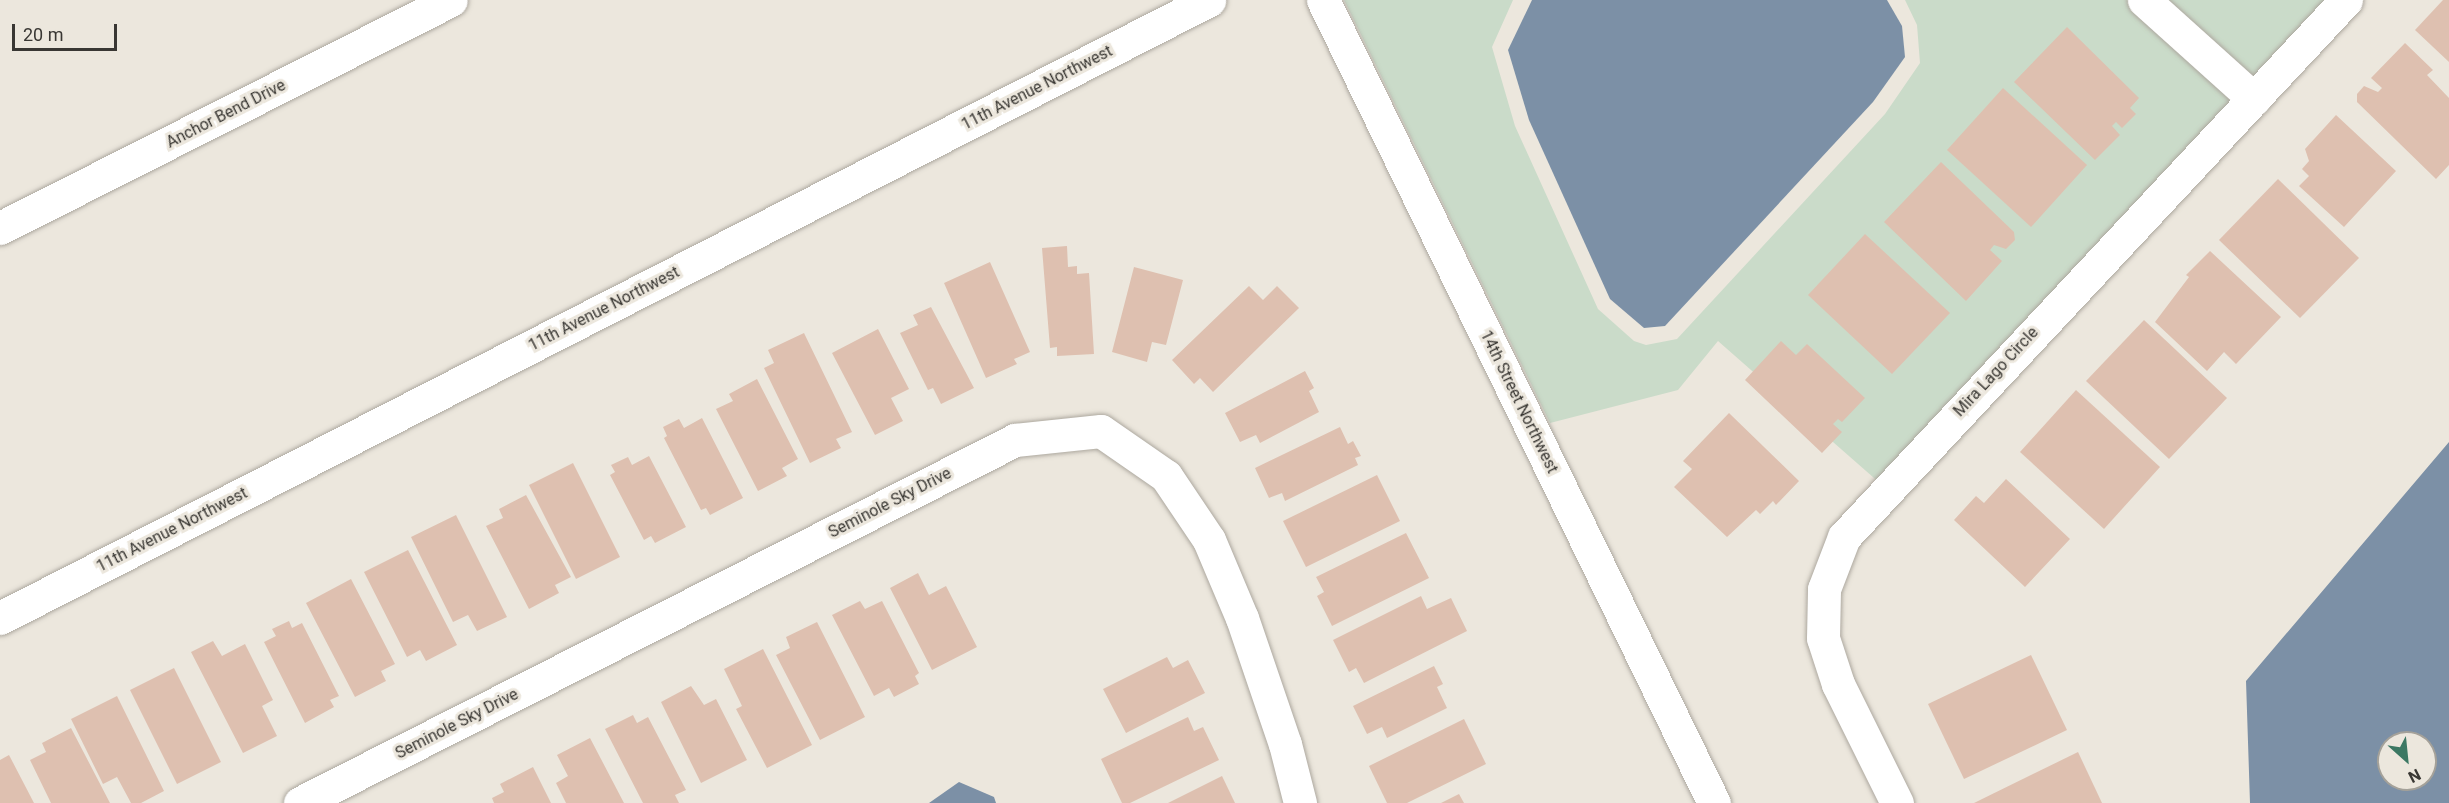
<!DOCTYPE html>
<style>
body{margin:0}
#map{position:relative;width:2449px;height:803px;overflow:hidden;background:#ece7dd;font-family:Roboto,sans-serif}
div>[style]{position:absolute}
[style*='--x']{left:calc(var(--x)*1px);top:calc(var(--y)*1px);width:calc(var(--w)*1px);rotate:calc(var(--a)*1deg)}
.green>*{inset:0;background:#cadbc9}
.water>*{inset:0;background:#7c90a6}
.building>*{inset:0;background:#dec0b0}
.roads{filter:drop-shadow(0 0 2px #ada89f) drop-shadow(0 0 2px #ada89f)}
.street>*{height:33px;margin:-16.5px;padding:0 16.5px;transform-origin:16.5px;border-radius:16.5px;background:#fff}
.secondary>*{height:33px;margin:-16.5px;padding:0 16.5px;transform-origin:16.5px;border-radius:16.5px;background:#fff}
span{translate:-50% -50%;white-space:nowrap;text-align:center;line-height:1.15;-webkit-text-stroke:6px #ece7dd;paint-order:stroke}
.street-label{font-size:16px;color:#393733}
.north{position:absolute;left:2377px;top:731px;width:60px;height:60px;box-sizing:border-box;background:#ece7dd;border:2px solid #a4a199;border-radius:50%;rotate:153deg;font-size:16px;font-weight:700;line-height:24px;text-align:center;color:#393733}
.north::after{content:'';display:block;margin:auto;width:21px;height:27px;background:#3c7863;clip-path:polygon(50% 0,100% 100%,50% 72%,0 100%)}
.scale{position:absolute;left:12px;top:24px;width:105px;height:27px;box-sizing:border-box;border:3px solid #393733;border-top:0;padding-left:8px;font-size:18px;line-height:21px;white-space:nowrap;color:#393733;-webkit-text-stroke:4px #ece7dd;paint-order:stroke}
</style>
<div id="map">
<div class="green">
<div style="clip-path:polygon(1344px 0,1513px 0,1492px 47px,1515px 126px,1598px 309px,1634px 341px,1646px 345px,1677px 339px,1885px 114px,1920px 63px,1917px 25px,1905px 0,2344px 0,1882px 485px,1718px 341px,1678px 390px,1550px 423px)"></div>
</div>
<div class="water">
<div style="clip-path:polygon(1532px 0,1887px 0,1902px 26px,1905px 57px,1873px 102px,1665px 326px,1644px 328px,1610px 299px,1529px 120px,1508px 50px)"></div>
<div style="clip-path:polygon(evenodd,2449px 442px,2449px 803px,2250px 803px,2246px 681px,2449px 442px,2389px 743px,2425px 743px,2425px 779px,2389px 779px,2389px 743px)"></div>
<div style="clip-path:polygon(959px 782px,994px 797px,996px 803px,929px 803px)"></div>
</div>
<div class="building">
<div style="clip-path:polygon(2443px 0,2449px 0,2449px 62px,2415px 30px)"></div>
<div style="clip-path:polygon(2067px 27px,2139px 98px,2130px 108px,2136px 114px,2122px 128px,2116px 122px,2112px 126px,2120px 135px,2095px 160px,2014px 82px)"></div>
<div style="clip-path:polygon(2405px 43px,2433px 70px,2427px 75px,2449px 98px,2449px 165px,2436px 179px,2357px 102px,2357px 94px,2364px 86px,2378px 92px,2382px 88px,2371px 78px)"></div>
<div style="clip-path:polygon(2003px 88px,2087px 165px,2031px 227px,1947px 150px)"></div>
<div style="clip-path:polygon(2336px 115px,2396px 171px,2344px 227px,2299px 186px,2309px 176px,2302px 169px,2309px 161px,2305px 149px)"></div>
<div style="clip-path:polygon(1941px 162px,2014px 232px,2015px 240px,2006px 249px,1994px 245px,1990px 250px,2002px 261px,1966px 301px,1884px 222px)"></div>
<div style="clip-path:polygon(2278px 179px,2359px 258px,2300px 318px,2219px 240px)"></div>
<div style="clip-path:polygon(1865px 234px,1950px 313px,1892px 374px,1808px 295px)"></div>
<div style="clip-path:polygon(1067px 246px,1068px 267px,1077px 266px,1077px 274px,1089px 273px,1094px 354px,1057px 356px,1057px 347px,1050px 348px,1042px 248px)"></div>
<div style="clip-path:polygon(2210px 251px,2281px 317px,2236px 364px,2224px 352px,2207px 371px,2155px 322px,2189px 277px,2186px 275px)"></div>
<div style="clip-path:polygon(990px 262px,1030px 352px,1014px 359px,1017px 364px,986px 378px,944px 283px)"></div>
<div style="clip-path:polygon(1134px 267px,1183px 280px,1166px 345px,1152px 342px,1147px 362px,1112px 352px)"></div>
<div style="clip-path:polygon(1249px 286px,1263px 300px,1277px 286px,1299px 308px,1213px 392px,1200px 378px,1194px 384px,1172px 360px)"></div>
<div style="clip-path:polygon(931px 307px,974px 388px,941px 404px,933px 388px,928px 390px,900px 333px,918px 325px,913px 315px)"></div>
<div style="clip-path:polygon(2144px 320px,2227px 398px,2169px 459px,2086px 381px)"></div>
<div style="clip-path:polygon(878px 329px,909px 389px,891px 398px,903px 421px,875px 435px,832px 353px)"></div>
<div style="clip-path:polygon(804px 333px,852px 432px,836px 439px,841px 448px,810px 463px,764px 368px,774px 363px,768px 350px)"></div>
<div style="clip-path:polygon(1781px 341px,1796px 355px,1807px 344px,1865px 398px,1842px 422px,1838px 419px,1833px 424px,1842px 432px,1822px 453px,1745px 380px)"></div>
<div style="clip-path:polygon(1305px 371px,1314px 388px,1309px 391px,1319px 412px,1260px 443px,1256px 435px,1240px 442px,1225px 413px)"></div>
<div style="clip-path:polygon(757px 379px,798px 459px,782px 468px,787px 476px,758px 491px,716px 409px,733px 401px,729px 394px)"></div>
<div style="clip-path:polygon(2076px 390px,2160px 467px,2104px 529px,2020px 452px)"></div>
<div style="clip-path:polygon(1729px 413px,1799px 481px,1776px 505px,1773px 501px,1760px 514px,1756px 510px,1727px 537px,1674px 487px,1692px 469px,1683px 461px)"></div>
<div style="clip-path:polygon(702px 418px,743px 498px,710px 515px,706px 508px,701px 510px,664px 438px,667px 436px,663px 427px,679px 419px,684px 428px)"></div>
<div style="clip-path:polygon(1340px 427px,1348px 444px,1353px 441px,1361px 456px,1355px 458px,1358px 465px,1285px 501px,1282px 493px,1269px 498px,1255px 468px)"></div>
<div style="clip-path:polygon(649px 456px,686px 527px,655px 543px,651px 536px,644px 540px,610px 475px,615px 472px,611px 465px,628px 457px,632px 465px)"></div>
<div style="clip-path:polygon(573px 463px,620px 557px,576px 579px,529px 485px)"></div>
<div style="clip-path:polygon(1377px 475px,1400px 521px,1306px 567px,1283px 521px)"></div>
<div style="clip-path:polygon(2006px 479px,2070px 539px,2025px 587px,1954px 520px,1976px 496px,1984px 503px)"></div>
<div style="clip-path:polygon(526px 495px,571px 577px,555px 585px,559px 593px,529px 609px,486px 526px,503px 518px,499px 509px)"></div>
<div style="clip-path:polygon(456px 515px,507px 617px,477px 631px,468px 615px,453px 622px,411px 537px)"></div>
<div style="clip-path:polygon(1406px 533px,1429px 578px,1332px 626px,1317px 596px,1324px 592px,1316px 577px)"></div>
<div style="clip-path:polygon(408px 550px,457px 645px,426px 661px,420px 650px,407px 657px,364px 572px)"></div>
<div style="clip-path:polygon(918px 573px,929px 595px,946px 586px,977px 647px,932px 670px,890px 588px)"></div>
<div style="clip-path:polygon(351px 579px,395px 664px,381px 671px,386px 681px,355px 697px,306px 603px)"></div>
<div style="clip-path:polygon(1421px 596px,1427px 609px,1451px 598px,1467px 631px,1364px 683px,1356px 668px,1349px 672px,1333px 640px)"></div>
<div style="clip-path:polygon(860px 601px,865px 609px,882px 601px,919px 673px,915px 676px,919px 684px,894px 697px,889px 688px,874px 696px,832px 615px)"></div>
<div style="clip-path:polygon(289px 621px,292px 628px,302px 623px,339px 696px,330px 700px,334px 707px,305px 723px,264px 642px,276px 636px,272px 629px)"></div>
<div style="clip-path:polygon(817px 622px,865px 717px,820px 740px,776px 655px,790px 648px,786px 637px)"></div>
<div style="clip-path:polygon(213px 641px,222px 656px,245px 644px,273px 700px,262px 706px,277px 736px,243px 753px,191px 652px)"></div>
<div style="clip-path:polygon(763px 649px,812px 745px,767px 768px,736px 709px,742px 706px,724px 669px)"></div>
<div style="clip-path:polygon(2031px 655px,2067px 730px,1964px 779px,1928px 704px)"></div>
<div style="clip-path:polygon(1167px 657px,1173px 668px,1188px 660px,1205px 693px,1126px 733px,1103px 689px)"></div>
<div style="clip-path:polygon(1434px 666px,1443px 684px,1437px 687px,1447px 708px,1387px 738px,1382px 727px,1367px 734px,1353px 706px)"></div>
<div style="clip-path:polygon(174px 668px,221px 762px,177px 784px,130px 690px)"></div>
<div style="clip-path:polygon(691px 686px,704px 705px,716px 699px,747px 760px,701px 783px,661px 702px)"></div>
<div style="clip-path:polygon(117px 696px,164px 791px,141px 803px,131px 803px,117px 777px,103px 784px,71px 719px)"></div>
<div style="clip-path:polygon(633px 715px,637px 723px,648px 717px,686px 790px,675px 795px,679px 803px,643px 803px,605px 729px)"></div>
<div style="clip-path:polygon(1188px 717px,1194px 731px,1203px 727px,1219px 760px,1130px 803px,1122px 803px,1101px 759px)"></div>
<div style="clip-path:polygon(1464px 719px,1486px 764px,1407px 803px,1387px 803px,1369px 766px)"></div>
<div style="clip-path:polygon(71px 728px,110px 803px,51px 803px,30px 760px,46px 752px,42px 743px)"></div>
<div style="clip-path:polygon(590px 738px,624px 803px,566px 803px,556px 783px,568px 776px,557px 755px)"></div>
<div style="clip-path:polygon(2078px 752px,2102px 803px,1974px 803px)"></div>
<div style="clip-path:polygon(9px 755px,34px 803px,0 803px,0 760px)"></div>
<div style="clip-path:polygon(533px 767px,551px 803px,494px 803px,492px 798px,504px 792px,500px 784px)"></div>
<div style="clip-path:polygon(1222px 776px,1235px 803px,1168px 803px)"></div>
<div style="clip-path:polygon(1459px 794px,1464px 803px,1441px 803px)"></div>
</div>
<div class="roads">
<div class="street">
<div style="--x:1323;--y:0;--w:893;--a:64.04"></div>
<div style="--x:2144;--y:0;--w:148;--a:42"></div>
<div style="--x:0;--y:228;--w:505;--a:-26.82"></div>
<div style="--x:300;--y:803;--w:802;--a:-26.92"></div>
<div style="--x:1015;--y:440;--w:86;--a:-6"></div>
<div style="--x:1101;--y:431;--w:79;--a:34.7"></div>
<div style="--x:1166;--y:476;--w:77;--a:56.1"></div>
<div style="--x:1209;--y:540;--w:85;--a:67.1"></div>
<div style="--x:1242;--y:618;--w:133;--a:71.2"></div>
<div style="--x:1285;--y:744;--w:61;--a:75.7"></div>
<div style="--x:1897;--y:803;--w:133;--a:-116.4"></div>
<div style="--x:1838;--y:684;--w:48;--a:-108.1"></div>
<div style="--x:1823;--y:638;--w:49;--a:-88.8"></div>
<div style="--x:1824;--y:589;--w:56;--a:-69"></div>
<div style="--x:1844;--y:537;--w:735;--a:-46.93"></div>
</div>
<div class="secondary">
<div style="--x:0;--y:618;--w:1358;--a:-27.07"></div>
</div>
</div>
<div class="street-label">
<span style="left:1037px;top:88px;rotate:-27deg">11th Avenue Northwest</span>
<span style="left:226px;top:114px;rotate:-27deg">Anchor Bend Drive</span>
<span style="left:604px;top:309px;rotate:-27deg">11th Avenue Northwest</span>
<span style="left:1996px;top:372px;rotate:-47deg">Mira Lago Circle</span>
<span style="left:1519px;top:402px;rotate:64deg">14th Street Northwest</span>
<span style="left:890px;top:503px;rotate:-27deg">Seminole Sky Drive</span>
<span style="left:172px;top:530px;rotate:-27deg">11th Avenue Northwest</span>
<span style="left:457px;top:724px;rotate:-27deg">Seminole Sky Drive</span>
</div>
<div class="north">N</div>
<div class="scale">20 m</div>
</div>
